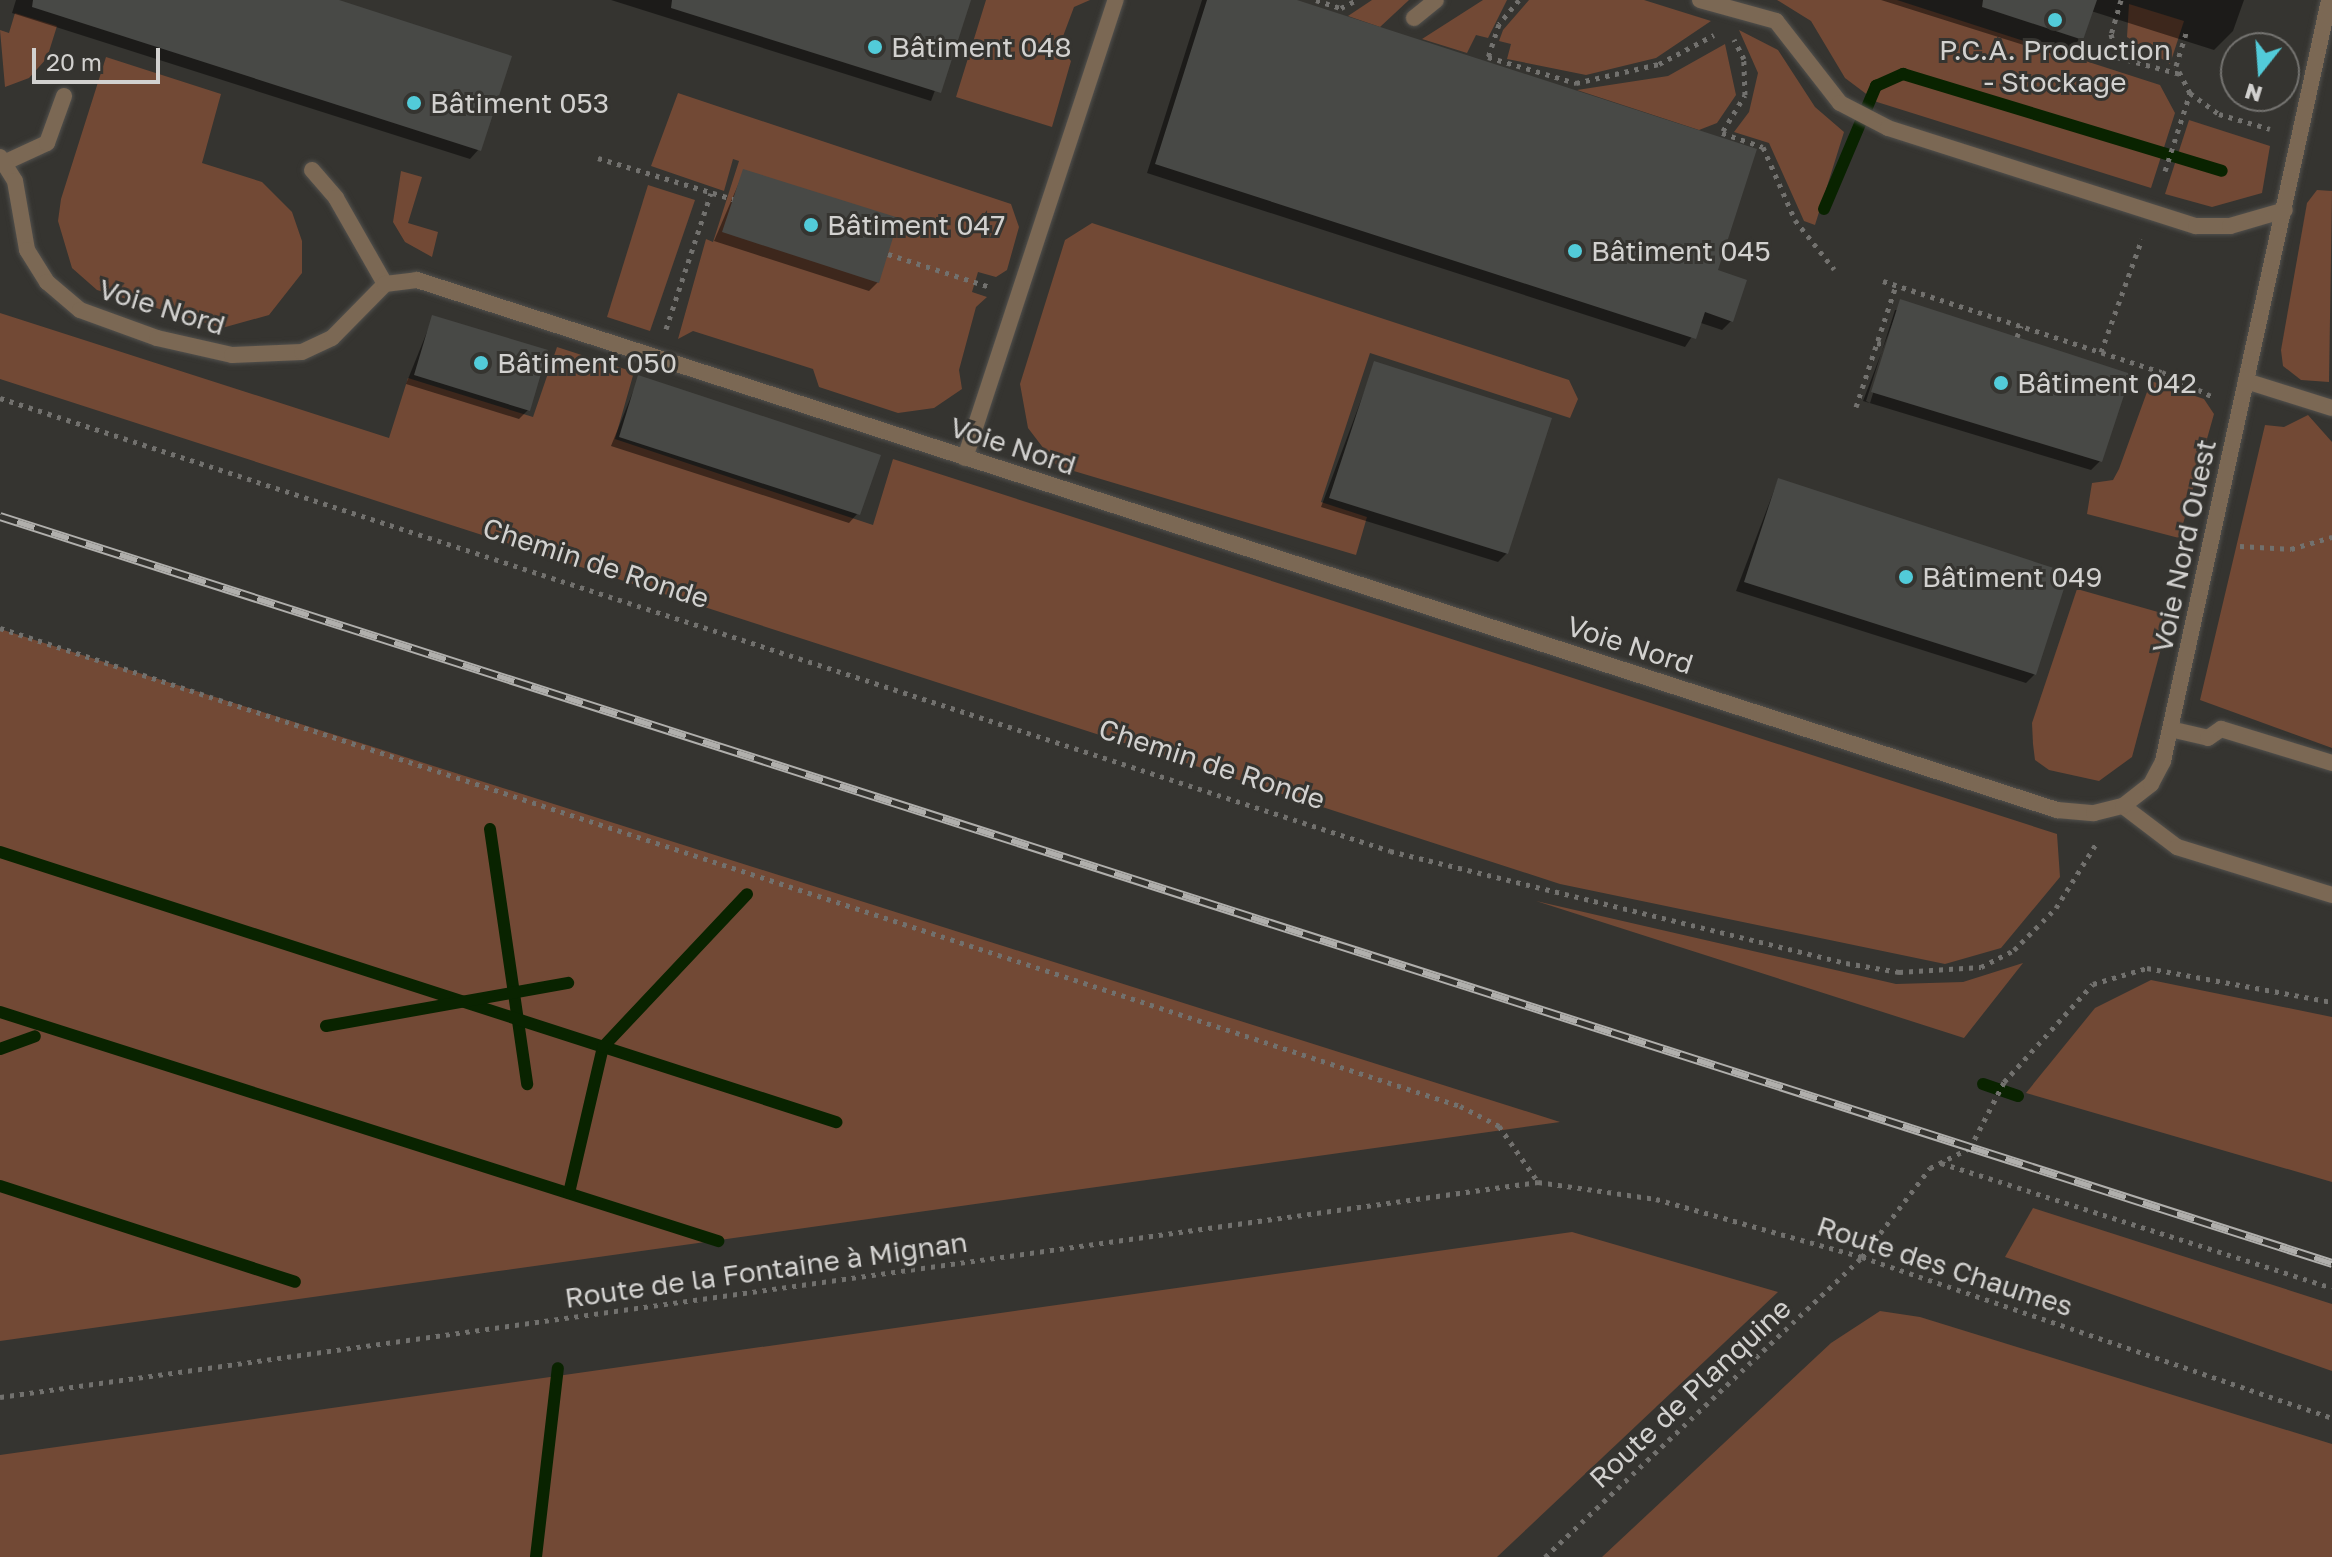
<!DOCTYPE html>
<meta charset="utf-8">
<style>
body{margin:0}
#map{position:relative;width:2332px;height:1557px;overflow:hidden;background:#353430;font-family:"Golos Text",sans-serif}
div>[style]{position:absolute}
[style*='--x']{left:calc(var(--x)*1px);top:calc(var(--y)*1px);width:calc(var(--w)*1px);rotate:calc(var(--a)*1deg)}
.green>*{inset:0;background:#724935}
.shadow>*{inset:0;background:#0007}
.stream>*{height:12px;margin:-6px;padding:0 6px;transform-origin:6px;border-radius:6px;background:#092300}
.building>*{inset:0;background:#484946}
.path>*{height:5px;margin-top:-2.5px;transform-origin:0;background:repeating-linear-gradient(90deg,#72716e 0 4px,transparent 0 10px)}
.roads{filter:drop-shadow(0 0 2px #51504d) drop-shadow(0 0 2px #51504d)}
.lane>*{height:16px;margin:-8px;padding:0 8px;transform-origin:8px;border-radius:8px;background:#7b6854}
.street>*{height:16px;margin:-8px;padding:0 8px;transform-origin:8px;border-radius:8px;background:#7b6854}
.rail>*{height:9px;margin-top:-4.5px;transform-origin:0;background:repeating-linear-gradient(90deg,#353430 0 18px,#b0afac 0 36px);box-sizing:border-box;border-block:2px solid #b0afac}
.dots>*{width:22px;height:22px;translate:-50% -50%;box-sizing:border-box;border:4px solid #353430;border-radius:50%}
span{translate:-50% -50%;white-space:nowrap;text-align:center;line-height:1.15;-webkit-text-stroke:6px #353430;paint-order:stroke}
.poi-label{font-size:28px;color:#d2d1cf}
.left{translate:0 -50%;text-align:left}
.street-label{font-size:28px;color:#d2d1cf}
.north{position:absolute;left:2220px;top:32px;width:80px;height:80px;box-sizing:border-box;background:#353430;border:2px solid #747370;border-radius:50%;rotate:197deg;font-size:22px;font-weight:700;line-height:32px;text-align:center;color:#d2d1cf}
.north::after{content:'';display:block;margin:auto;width:28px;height:36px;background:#52cbd9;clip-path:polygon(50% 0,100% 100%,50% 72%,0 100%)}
.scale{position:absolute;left:32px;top:48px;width:128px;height:36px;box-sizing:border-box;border:4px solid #d2d1cf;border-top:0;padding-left:10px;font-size:24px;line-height:28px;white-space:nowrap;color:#d2d1cf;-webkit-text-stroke:6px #353430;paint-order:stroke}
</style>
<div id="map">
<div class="green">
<div style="clip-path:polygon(986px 0,1090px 0,1074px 7px,1059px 47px,1071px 61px,1052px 127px,956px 97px)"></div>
<div style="clip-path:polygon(1372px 0,1409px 0,1380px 27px,1348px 16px)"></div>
<div style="clip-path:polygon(1483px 0,1507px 0,1488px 38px,1476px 35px,1467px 53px,1422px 39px)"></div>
<div style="clip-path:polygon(1529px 0,1644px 0,1711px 21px,1656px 58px,1586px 75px,1507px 59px,1511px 44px,1499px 41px,1503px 30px)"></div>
<div style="clip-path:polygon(1777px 0,1897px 0,2160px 85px,2175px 113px,2151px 188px,1877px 102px,1845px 78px,1811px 21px)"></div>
<div style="clip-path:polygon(2129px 4px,2184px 21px,2170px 64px,2127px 37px)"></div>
<div style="clip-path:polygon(15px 13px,57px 26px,47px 58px,29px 78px,5px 87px,0 30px,9px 33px)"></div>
<div style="clip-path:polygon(1739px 30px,1778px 50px,1815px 107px,1844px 132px,1815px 225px,1804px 221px,1769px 143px,1734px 132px,1749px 112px,1758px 73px)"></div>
<div style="clip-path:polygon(1725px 44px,1736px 95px,1717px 123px,1699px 130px,1577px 90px,1668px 76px)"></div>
<div style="clip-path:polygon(106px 57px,221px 94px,202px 163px,262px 182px,292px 212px,302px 241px,302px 273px,269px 315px,222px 328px,97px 290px,72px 268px,58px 221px,61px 199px)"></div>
<div style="clip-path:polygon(678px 93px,1011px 204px,1019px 227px,1007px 270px,996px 277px,978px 272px,972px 292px,987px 297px,976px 307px,959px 370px,962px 389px,934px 408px,898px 413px,819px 387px,813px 369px,693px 331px,678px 339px,706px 239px,713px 242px,739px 161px,733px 159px,724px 191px,651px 166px)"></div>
<div style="clip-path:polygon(2189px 120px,2270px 146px,2262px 193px,2212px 207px,2165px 194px)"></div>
<div style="clip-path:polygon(401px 171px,422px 177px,408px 223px,438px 232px,432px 257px,405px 242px,393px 222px)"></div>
<div style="clip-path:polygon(648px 185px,695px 200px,650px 331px,607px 317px)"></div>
<div style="clip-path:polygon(2317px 190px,2332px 191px,2329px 382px,2301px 380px,2283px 366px,2281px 350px,2307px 203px)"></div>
<div style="clip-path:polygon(1092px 223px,1569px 380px,1578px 399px,1570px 418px,1370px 353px,1321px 502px,1367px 517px,1356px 555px,1057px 466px,1028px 428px,1020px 384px,1065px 240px)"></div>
<div style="clip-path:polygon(0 313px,389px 438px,408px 378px,533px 417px,557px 347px,634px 372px,615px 439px,873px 525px,893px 459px,2057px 834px,2060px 877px,2001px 948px,1945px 964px,1560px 884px,0 379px)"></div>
<div style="clip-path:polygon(2151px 381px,2204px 399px,2214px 414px,2179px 538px,2087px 514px,2092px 483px,2113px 480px,2119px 469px)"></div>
<div style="clip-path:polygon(2308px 415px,2332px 442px,2332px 748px,2200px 700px,2265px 425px,2284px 427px)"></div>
<div style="clip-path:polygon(2077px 589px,2158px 612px,2167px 626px,2132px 757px,2099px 781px,2049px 770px,2035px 760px,2033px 744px,2032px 723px)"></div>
<div style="clip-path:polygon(0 629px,1560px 1122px,0 1341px)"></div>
<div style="clip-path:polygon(1536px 901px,1896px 984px,1963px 982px,2023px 963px,1964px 1038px)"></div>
<div style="clip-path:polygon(2151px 980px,2332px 1017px,2332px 1182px,2026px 1093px,2095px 1008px)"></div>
<div style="clip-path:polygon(2033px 1208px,2332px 1304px,2332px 1371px,2005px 1257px)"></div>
<div style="clip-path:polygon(1572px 1232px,1778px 1292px,1497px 1557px,0 1557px,0 1455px)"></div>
<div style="clip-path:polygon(1880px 1311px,1920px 1317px,2332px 1444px,2332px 1557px,1602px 1557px,1831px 1343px)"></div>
</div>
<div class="shadow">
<div style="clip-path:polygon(16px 0,328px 0,479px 149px,470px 159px,12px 13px)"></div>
<div style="clip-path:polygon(611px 0,969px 0,931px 101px)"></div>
<div style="clip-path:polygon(1202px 0,1288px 0,1716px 271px,1731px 321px,1722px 330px,1701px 323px,1685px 347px,1147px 173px)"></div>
<div style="clip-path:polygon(1881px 0,2244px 0,2233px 31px,2214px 50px,2091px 11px,2081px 38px,2062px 57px)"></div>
<div style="clip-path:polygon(744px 171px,878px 282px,869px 291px,714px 241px)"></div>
<div style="clip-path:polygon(evenodd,1901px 301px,2100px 461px,2091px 470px,1863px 401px,1901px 301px,1895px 310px,1899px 310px,1870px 403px,1866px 401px,1895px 310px)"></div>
<div style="clip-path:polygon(433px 317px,528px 410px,519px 419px,406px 384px)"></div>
<div style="clip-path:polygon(1375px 363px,1507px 553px,1498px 562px,1321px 507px)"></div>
<div style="clip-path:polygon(639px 377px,858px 513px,849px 523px,611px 446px)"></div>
<div style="clip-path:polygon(1778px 480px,2035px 674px,2026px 683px,1736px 591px)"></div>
</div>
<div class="stream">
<div style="--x:1824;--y:209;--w:134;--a:-67.1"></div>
<div style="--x:1876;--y:86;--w:30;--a:-24"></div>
<div style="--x:1903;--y:74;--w:333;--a:16.9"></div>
<div style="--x:490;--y:829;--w:258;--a:81.7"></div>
<div style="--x:0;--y:852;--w:879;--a:17.9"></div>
<div style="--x:0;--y:1012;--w:754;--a:17.69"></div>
<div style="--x:326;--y:1026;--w:246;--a:-10.1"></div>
<div style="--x:0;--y:1049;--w:37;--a:-20"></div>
<div style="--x:1983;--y:1084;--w:37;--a:19"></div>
<div style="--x:0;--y:1186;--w:310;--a:18"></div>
<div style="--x:569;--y:1193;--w:150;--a:-76.9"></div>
<div style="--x:603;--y:1047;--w:210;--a:-46.7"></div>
<div style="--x:536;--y:1557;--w:190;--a:-83.4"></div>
</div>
<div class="building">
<div style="clip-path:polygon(33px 0,339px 0,512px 56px,481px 151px,32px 7px)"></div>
<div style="clip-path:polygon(672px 0,971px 0,941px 93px,671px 8px)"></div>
<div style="clip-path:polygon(1207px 0,1297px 0,1757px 149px,1718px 270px,1747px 280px,1733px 322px,1705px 312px,1696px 339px,1155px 164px)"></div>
<div style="clip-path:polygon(1983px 0,2097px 0,2083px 40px,1982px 7px)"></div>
<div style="clip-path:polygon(743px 169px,899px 218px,879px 283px,722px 232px)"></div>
<div style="clip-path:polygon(1900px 299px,2131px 374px,2102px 462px,1871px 392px)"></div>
<div style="clip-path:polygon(432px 315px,548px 350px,530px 411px,414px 375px)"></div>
<div style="clip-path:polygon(1374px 361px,1552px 418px,1508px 554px,1329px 498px)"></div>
<div style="clip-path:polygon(638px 375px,881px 455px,860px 515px,619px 437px)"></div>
<div style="clip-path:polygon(1778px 478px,2069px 573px,2036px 675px,1744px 582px)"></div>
</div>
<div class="path">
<div style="--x:1316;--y:0;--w:26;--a:18"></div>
<div style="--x:1341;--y:8;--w:18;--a:-27"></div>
<div style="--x:1519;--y:0;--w:31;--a:130"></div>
<div style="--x:1499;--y:24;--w:35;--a:108"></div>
<div style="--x:1488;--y:57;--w:92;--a:16.5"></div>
<div style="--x:1576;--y:83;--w:85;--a:-12.9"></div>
<div style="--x:1659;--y:64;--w:62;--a:-27.8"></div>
<div style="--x:2121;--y:0;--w:35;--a:106"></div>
<div style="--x:2111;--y:34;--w:24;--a:75"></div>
<div style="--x:2117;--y:57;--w:65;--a:15.1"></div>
<div style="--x:2190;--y:93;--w:36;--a:36"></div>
<div style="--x:2219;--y:114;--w:53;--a:16.4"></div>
<div style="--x:1723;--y:131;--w:42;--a:-58.6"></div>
<div style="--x:1745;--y:95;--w:36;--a:-92"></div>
<div style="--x:1744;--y:59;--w:22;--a:-117"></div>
<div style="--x:1722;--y:133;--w:43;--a:18.9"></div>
<div style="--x:1763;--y:147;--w:80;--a:66.3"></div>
<div style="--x:1795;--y:220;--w:63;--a:51.5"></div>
<div style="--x:598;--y:158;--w:141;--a:16.9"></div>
<div style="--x:2165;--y:171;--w:82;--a:-72.2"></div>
<div style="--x:2190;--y:93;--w:30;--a:-117"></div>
<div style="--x:2176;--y:66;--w:37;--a:-73"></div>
<div style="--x:888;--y:254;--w:107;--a:17.9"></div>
<div style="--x:1883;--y:281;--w:293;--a:18.1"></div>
<div style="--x:2162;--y:372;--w:57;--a:26.1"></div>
<div style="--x:666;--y:329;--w:143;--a:-71.7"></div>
<div style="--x:2017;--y:337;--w:12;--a:-70"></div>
<div style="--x:1877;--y:343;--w:9;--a:13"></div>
<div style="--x:2101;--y:352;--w:120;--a:-70.1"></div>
<div style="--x:0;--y:398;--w:1462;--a:18.05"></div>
<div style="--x:1390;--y:851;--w:470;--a:13.8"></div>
<div style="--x:1846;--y:963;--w:54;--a:9.6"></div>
<div style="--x:1899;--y:972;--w:82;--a:-3.5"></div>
<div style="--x:1981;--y:967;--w:37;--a:-27"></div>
<div style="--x:2014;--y:950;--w:59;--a:-45"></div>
<div style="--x:2056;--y:908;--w:75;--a:-58"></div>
<div style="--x:1856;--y:407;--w:128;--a:-71.8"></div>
<div style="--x:2240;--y:546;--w:51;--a:3.4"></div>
<div style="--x:2291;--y:549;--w:43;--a:-16.3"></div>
<div style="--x:0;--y:628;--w:1536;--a:18.13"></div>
<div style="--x:1460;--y:1106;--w:44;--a:27.1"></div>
<div style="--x:1499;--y:1126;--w:68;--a:55.1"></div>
<div style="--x:1941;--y:1163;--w:410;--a:17.7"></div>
<div style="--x:0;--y:1397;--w:1553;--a:-7.96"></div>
<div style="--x:1538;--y:1182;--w:119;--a:8.2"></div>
<div style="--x:1656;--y:1199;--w:214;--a:15.7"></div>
<div style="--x:1862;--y:1257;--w:497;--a:18.9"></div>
<div style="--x:1545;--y:1557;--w:436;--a:-43.4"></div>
<div style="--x:1862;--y:1257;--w:112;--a:-52.6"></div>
<div style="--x:1930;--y:1168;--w:45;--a:-26.6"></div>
<div style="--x:1970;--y:1148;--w:74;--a:-62.7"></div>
<div style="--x:2004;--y:1082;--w:132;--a:-47.8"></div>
<div style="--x:2093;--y:984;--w:56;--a:-16.5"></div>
<div style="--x:2147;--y:968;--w:188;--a:10.4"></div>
</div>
<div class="roads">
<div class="lane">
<div style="--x:1414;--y:18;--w:28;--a:-39"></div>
<div style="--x:8;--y:161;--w:43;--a:-24.8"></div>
<div style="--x:47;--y:143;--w:50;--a:-70.1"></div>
<div style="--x:312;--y:170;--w:37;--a:49"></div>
<div style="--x:336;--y:198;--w:99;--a:60.3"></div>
<div style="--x:2246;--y:381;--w:90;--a:17.4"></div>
<div style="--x:965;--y:458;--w:482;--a:-71.8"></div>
<div style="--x:2170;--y:729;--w:39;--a:13"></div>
<div style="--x:2208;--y:738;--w:16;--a:-35"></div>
<div style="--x:2221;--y:729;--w:116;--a:17"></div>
<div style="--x:2123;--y:806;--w:68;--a:37.2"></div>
<div style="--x:2177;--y:847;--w:162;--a:17.2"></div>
</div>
<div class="street">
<div style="--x:1700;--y:0;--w:79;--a:15.4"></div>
<div style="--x:1776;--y:21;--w:104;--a:52"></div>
<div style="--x:1840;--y:103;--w:54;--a:27.5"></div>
<div style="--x:1888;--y:128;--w:323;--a:17.7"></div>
<div style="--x:2196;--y:226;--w:34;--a:0"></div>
<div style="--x:2230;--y:226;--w:57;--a:-16.2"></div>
<div style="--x:0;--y:157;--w:28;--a:58"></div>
<div style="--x:15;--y:181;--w:70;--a:80.1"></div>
<div style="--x:27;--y:250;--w:38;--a:58"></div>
<div style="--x:47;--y:282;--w:43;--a:40.3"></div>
<div style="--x:80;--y:310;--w:82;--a:20"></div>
<div style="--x:157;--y:338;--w:77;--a:12.8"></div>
<div style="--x:232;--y:355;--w:70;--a:-2.5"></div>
<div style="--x:302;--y:352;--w:33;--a:-25"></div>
<div style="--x:332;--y:338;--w:76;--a:-45.5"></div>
<div style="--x:385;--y:284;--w:32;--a:-7"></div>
<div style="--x:417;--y:280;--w:1724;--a:17.91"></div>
<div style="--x:2057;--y:810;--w:37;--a:5"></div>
<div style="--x:2094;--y:813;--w:30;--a:-14"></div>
<div style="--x:2123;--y:806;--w:36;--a:-38"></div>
<div style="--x:2151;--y:784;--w:26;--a:-62"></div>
<div style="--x:2163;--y:761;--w:779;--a:-77.69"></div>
</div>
</div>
<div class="rail">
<div style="--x:0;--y:516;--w:2449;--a:17.76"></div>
</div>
<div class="dots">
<div style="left:2055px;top:20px;background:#52cbd9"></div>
<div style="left:875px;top:47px;background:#52cbd9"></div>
<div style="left:414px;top:103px;background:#52cbd9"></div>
<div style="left:811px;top:225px;background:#52cbd9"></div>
<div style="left:1575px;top:251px;background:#52cbd9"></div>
<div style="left:481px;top:363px;background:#52cbd9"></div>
<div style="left:2001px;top:383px;background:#52cbd9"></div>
<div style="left:1906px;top:577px;background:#52cbd9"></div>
</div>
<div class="poi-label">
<span class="left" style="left:891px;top:47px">Bâtiment 048</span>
<span style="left:2055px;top:66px">P.C.A. Production<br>- Stockage</span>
<span class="left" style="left:430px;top:103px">Bâtiment 053</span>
<span class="left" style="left:827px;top:225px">Bâtiment 047</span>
<span class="left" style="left:1591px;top:251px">Bâtiment 045</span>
<span class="left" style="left:497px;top:363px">Bâtiment 050</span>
<span class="left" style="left:2017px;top:383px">Bâtiment 042</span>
<span class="left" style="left:1922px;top:577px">Bâtiment 049</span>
</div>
<div class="street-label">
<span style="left:162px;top:307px;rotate:17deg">Voie Nord</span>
<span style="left:1013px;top:446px;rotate:18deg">Voie Nord</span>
<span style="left:2184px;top:546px;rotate:-78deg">Voie Nord Ouest</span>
<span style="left:596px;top:563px;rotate:18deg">Chemin de Ronde</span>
<span style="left:1630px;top:645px;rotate:18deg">Voie Nord</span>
<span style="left:1212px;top:764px;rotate:18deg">Chemin de Ronde</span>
<span style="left:1945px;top:1266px;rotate:18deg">Route des Chaumes</span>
<span style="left:766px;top:1270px;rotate:-8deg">Route de la Fontaine à Mignan</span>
<span style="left:1690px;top:1393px;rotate:-43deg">Route de Planquine</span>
</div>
<div class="north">N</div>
<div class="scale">20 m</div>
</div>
